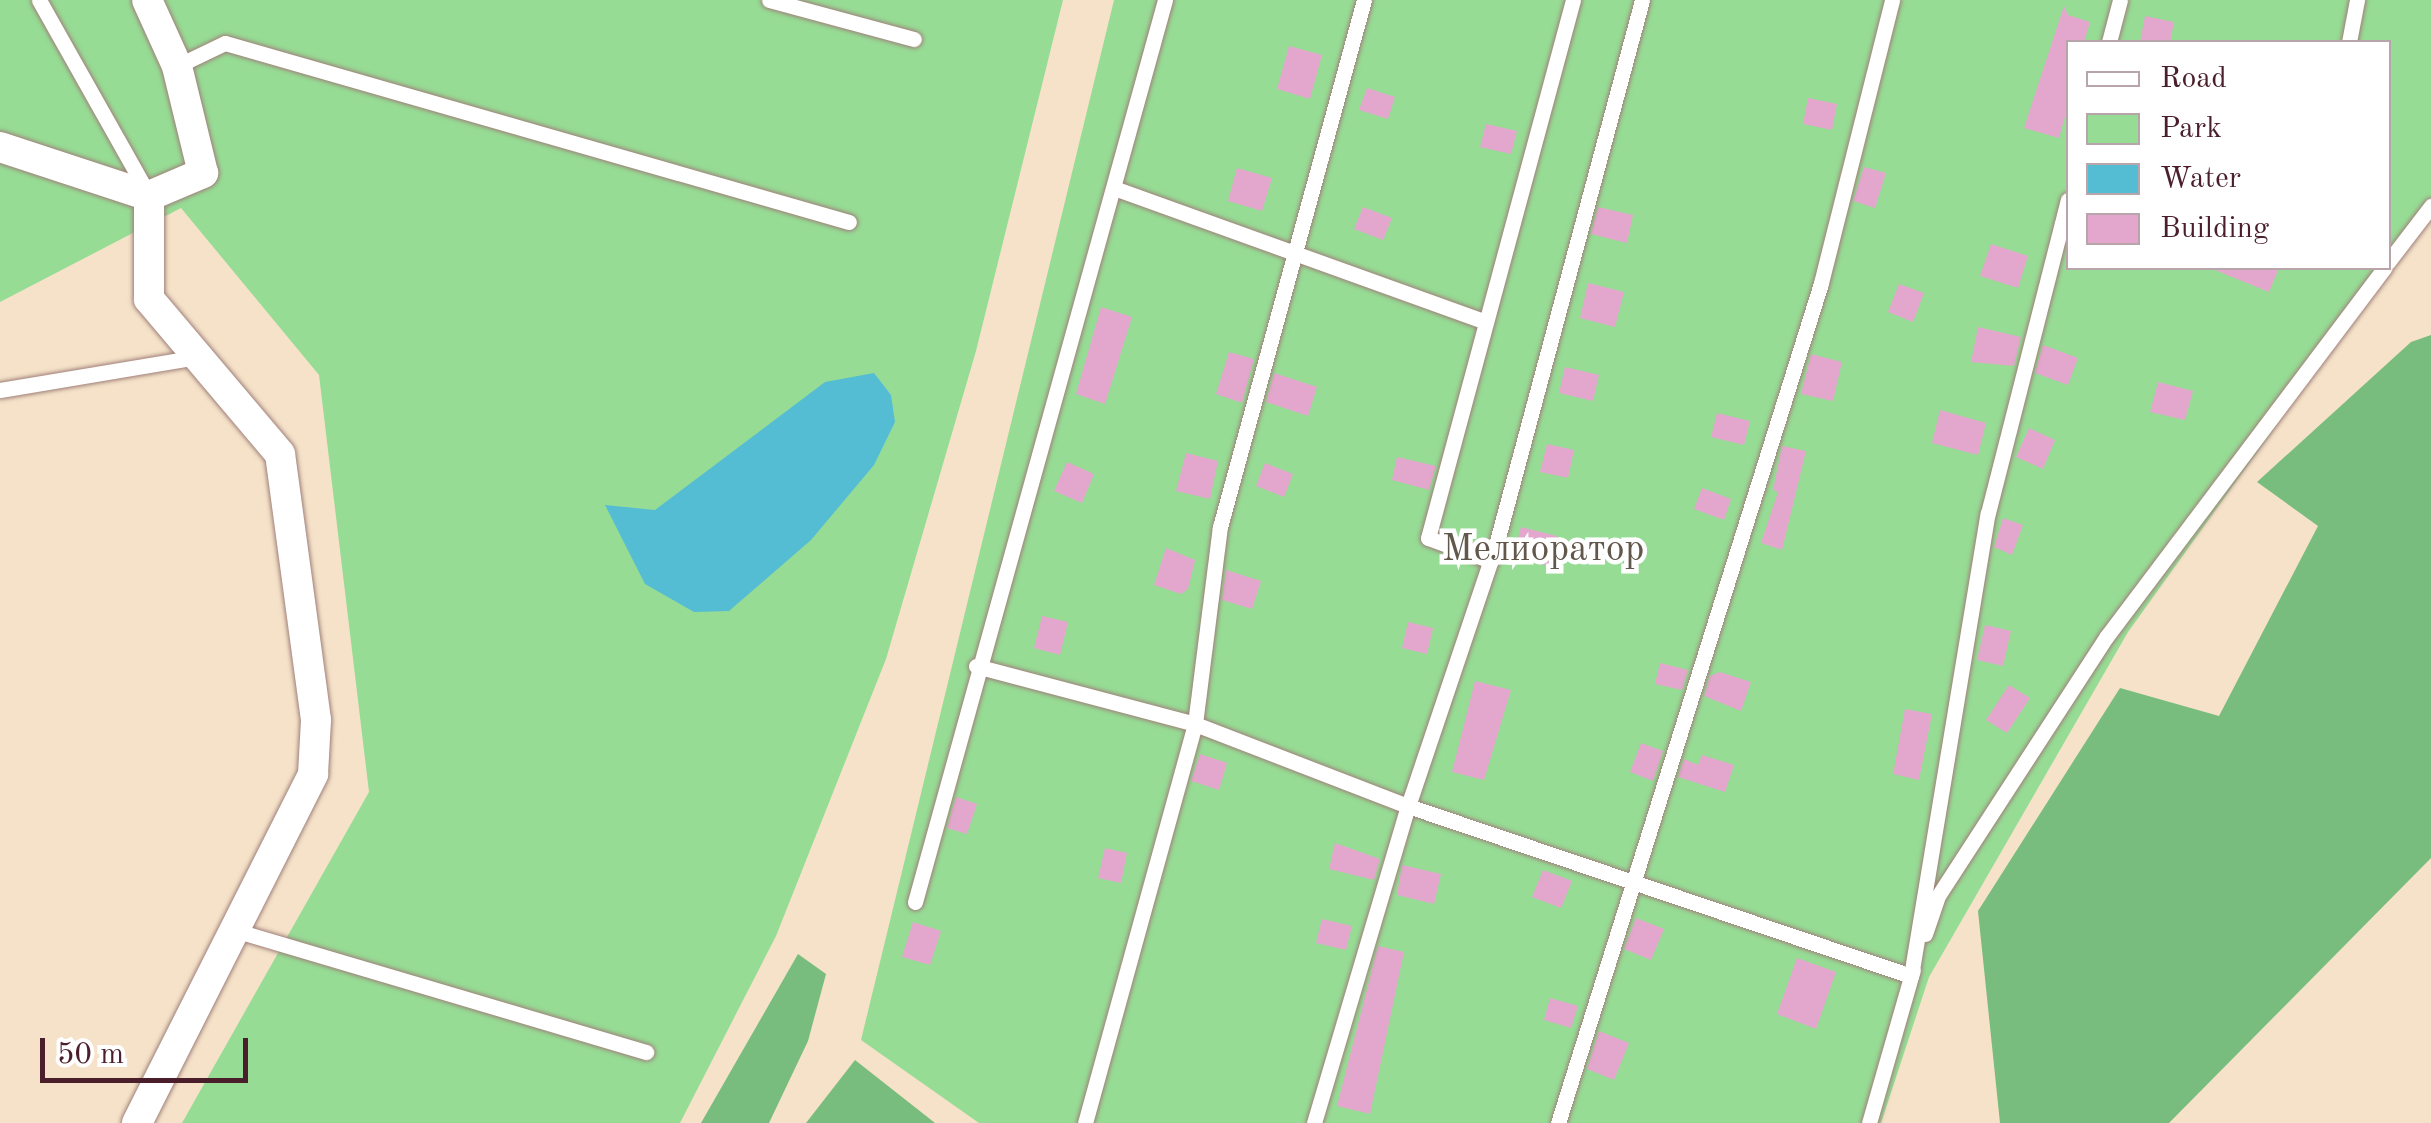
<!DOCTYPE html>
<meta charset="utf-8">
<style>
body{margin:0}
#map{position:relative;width:2431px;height:1123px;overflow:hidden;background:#f5e2c9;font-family:"Old Standard TT",serif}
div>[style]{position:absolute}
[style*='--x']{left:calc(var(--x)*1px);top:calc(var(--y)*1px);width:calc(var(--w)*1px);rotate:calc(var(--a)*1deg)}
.green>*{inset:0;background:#96dc95}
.forest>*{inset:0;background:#78bc7e}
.water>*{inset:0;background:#55bdd3}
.building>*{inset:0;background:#e3a7cd}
.roads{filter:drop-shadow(0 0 2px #a0807a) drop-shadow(0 0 2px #a0807a)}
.service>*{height:15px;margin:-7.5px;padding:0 7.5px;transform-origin:7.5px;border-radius:7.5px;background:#fff}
.minor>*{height:30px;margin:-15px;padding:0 15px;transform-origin:15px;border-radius:15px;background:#fff}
span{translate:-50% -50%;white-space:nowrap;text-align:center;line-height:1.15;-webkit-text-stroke:9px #fff;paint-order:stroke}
.park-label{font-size:38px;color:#61584b}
.legend{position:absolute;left:2066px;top:40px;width:325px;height:230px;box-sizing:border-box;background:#fff;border:2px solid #b7a5aa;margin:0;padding:12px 18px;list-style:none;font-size:30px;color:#4a1f2b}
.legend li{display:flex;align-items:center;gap:20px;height:50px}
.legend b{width:50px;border:2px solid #b7a5aa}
.scale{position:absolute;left:40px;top:1038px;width:208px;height:45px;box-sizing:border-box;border:5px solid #4a1f2b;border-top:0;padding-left:12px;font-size:30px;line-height:35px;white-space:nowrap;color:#4a1f2b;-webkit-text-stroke:8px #fff;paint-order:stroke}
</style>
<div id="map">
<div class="green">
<div style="clip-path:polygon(0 0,1063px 0,976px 351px,886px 659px,776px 936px,680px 1123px,182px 1123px,369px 792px,319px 375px,181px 208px,0 302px)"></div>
<div style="clip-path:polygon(evenodd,1114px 0,2431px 0,2431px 210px,2128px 632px,1929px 977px,1881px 1123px,979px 1123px,861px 1040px,1114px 0,2068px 42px,2388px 42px,2388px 268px,2068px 268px,2068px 42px)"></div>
</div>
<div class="forest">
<div style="clip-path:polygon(2431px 335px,2431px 858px,2169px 1123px,2000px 1123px,1978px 911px,2120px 688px,2219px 716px,2318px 526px,2257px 482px,2411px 342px)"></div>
<div style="clip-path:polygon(798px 954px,826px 974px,808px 1041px,769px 1123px,701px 1123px)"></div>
<div style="clip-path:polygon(855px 1060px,935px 1123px,806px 1123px)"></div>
</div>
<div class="water">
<div style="clip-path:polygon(874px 373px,891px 395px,895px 422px,874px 465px,811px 540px,729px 611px,694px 612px,645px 584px,605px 505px,655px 510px,825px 382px)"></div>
</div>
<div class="building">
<div style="clip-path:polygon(2064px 6px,2068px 15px,2090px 22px,2084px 42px,2068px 42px,2068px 106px,2059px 138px,2024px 128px)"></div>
<div style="clip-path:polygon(2145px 16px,2174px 22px,2170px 42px,2140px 42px)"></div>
<div style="clip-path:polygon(1289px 46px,1322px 55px,1310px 99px,1277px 89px)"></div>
<div style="clip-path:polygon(1367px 88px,1395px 97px,1388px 119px,1359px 110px)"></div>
<div style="clip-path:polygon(1808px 98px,1837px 104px,1832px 130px,1803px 124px)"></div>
<div style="clip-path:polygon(1486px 124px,1517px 131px,1511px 154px,1480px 147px)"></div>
<div style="clip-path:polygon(1864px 167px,1886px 173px,1875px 208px,1853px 201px)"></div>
<div style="clip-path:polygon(1237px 168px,1272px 178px,1262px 211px,1228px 201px)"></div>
<div style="clip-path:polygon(1363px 207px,1392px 218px,1383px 240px,1354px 229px)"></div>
<div style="clip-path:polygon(1598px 207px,1633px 215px,1627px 243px,1591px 234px)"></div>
<div style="clip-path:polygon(1991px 244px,2028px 256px,2018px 288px,1980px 276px)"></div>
<div style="clip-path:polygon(2210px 268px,2279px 268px,2269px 292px)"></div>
<div style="clip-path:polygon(1588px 283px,1624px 292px,1615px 327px,1580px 318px)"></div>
<div style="clip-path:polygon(1899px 284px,1924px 293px,1913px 322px,1888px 312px)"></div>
<div style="clip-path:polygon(1101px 307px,1132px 317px,1105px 404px,1076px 394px)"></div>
<div style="clip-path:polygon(1978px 327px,2021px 337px,2014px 366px,1971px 362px)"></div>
<div style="clip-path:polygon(2043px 345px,2078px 358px,2068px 385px,2035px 373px)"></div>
<div style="clip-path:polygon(1229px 352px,1254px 359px,1242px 403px,1216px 394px)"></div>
<div style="clip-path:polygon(1811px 354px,1842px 362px,1833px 401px,1801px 394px)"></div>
<div style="clip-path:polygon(1565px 367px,1599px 375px,1593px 401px,1559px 393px)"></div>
<div style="clip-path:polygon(1274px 373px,1317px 387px,1308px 416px,1266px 402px)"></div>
<div style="clip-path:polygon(2158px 382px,2193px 391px,2185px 420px,2150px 412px)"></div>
<div style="clip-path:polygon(1940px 410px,1986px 423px,1978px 455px,1932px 443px)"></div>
<div style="clip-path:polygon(1717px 413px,1750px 421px,1744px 445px,1711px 437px)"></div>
<div style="clip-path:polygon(2029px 428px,2055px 440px,2043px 469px,2016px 457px)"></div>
<div style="clip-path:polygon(1547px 444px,1574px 450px,1568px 478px,1540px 472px)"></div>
<div style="clip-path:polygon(1782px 446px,1806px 451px,1782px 550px,1761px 543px,1778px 492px,1773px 490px)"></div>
<div style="clip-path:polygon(1186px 453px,1218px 461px,1210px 499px,1176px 491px)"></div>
<div style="clip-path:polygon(1397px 457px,1436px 466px,1429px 490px,1392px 480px)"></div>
<div style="clip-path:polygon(1067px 462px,1094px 474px,1082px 503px,1054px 491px)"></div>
<div style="clip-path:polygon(1265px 463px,1293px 474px,1284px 497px,1256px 486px)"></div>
<div style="clip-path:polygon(1702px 488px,1731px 499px,1724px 520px,1694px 509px)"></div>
<div style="clip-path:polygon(2003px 518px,2023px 525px,2012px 555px,1994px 547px)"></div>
<div style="clip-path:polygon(1521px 527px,1557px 536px,1549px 566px,1513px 557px)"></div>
<div style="clip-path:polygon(1166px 548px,1195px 560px,1188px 589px,1181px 594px,1154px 585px)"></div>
<div style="clip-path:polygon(1226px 570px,1261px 581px,1252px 609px,1222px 600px)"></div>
<div style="clip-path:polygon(1042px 616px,1068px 622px,1060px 655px,1034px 648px)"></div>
<div style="clip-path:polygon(1408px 622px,1433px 628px,1427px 654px,1402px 648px)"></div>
<div style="clip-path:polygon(1985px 625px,2011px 631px,2003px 666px,1977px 660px)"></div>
<div style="clip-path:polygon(1660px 663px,1688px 670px,1682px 690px,1655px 684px)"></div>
<div style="clip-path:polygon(1720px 672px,1751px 682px,1741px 711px,1704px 696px,1710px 676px)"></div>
<div style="clip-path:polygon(1475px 681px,1511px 690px,1484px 780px,1452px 772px)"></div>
<div style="clip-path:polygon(2009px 685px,2030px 698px,2007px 733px,1986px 720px)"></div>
<div style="clip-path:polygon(1905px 709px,1932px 714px,1919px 780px,1893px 774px)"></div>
<div style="clip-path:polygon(1641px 743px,1663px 751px,1653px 781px,1630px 772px)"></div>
<div style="clip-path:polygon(1200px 754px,1227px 763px,1219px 790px,1191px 781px)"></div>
<div style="clip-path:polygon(1702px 755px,1734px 765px,1725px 792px,1678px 777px,1684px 759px,1698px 765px)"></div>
<div style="clip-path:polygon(956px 797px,977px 804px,967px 834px,947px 828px)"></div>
<div style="clip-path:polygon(1335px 843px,1380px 859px,1374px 880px,1329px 869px)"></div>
<div style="clip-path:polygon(1105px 848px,1127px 853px,1121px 883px,1098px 878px)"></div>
<div style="clip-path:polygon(1402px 865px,1441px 874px,1434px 904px,1397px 895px)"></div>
<div style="clip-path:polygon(1543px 870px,1572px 881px,1561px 908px,1532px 897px)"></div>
<div style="clip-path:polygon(1636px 918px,1664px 929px,1651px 960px,1624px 949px)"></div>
<div style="clip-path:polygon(1322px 919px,1352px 926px,1346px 950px,1316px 943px)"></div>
<div style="clip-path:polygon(913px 922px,941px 931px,930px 965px,902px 957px)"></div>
<div style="clip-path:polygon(1378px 946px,1404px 952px,1370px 1114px,1337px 1106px)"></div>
<div style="clip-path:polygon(1797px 958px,1836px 972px,1816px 1029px,1777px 1014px)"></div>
<div style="clip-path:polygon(1550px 998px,1578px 1006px,1571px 1028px,1544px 1020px)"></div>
<div style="clip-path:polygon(1599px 1031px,1629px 1043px,1614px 1080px,1587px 1069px)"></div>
</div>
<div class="roads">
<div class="service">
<div style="--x:39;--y:0;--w:220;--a:60.6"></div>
<div style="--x:769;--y:0;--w:150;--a:15.1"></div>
<div style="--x:2109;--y:42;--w:43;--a:-75.3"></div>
<div style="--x:2349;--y:42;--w:43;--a:-79.2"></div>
<div style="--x:177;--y:66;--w:53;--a:-25.6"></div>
<div style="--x:225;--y:43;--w:649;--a:16.01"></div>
<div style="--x:1114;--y:188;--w:395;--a:19.8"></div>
<div style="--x:2388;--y:262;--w:71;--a:-52.5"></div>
<div style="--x:0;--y:390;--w:201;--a:-9.5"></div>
<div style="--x:1491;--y:561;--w:67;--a:-159.9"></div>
<div style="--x:1428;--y:538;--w:557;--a:-74.92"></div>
<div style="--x:976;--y:666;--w:227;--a:14.8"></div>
<div style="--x:1195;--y:724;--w:228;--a:21.1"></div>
<div style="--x:1408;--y:806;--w:531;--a:18.67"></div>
<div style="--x:1911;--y:976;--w:469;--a:-80.6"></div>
<div style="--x:1988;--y:513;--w:323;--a:-75.7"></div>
<div style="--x:915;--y:902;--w:936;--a:-74.51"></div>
<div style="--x:234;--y:930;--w:430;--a:16.5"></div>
<div style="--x:1925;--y:934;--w:40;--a:-71.1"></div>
<div style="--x:1938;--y:896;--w:310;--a:-57"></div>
<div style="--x:2107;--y:636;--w:461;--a:-53"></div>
<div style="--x:1085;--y:1123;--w:414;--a:-74.6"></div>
<div style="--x:1195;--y:724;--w:199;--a:-82.8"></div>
<div style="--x:1220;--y:527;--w:546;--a:-74.72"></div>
<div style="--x:1314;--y:1123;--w:331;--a:-73.5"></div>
<div style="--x:1408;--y:806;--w:275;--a:-71.4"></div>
<div style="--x:1496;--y:545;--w:564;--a:-75"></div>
<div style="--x:1558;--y:1123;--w:880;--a:-72.61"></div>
<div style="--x:1821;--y:283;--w:292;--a:-75.9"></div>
<div style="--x:1869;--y:1123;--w:159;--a:-74"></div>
</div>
<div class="minor">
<div style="--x:0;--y:147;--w:157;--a:18.2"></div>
<div style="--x:149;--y:196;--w:59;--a:-23.1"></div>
<div style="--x:203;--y:173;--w:110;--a:-103.7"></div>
<div style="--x:177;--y:66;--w:72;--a:-114.4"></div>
<div style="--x:137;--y:1123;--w:391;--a:-63.2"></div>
<div style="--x:313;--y:774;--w:54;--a:-86.8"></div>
<div style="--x:316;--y:720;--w:268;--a:-97.7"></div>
<div style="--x:280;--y:454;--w:203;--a:-130.2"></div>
<div style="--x:149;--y:299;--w:103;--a:-90"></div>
</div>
</div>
<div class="park-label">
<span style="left:1543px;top:551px">Мелиоратор</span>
</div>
<ul class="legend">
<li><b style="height:12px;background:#fff"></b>Road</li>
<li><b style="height:28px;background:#96dc95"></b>Park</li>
<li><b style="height:28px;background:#55bdd3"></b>Water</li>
<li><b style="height:28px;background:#e3a7cd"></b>Building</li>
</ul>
<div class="scale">50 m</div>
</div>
